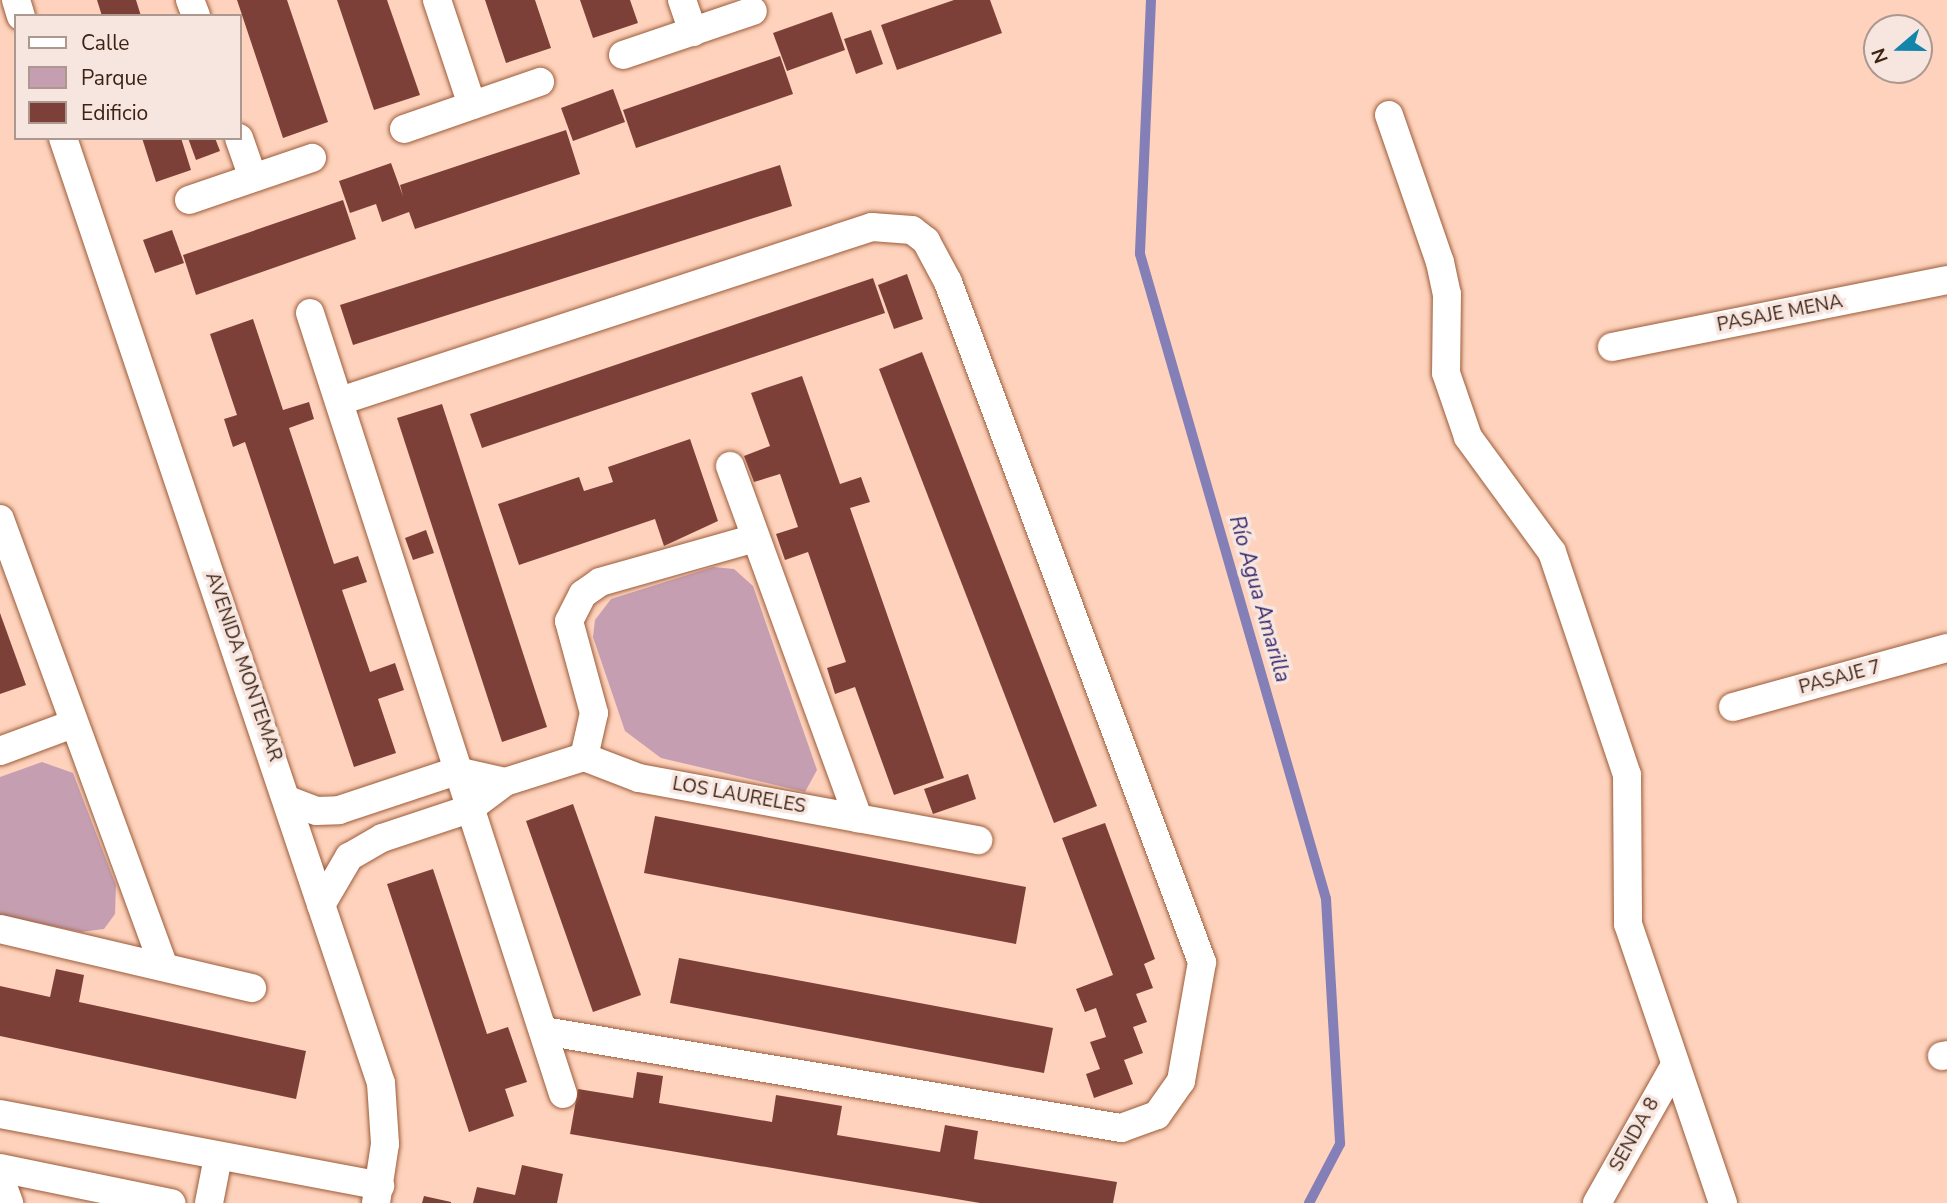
<!DOCTYPE html>
<meta charset="utf-8">
<style>
body{margin:0}
#map{position:relative;width:1947px;height:1203px;overflow:hidden;background:#fed2bc;font-family:"Nunito Sans",sans-serif}
div>[style]{position:absolute}
[style*='--x']{left:calc(var(--x)*1px);top:calc(var(--y)*1px);width:calc(var(--w)*1px);rotate:calc(var(--a)*1deg)}
.green>*{inset:0;background:#c59fb1}
.stream>*{height:10px;margin:-5px;padding:0 5px;transform-origin:5px;border-radius:5px;background:#847fb7}
.building>*{inset:0;background:#7d4039}
.roads{filter:drop-shadow(0 0 2px #9c5c39) drop-shadow(0 0 2px #9c5c39)}
.minor>*{height:28px;margin:-14px;padding:0 14px;transform-origin:14px;border-radius:14px;background:#fff}
span{translate:-50% -50%;white-space:nowrap;text-align:center;line-height:1.15;-webkit-text-stroke:7px #f6e6df;paint-order:stroke}
.street-label{font-size:19px;color:#3e2314}
.water-label{font-size:21px;color:#38296e;font-style:italic}
.legend{position:absolute;left:14px;top:14px;width:228px;height:126px;box-sizing:border-box;background:#f6e6df;border:2px solid #ac988e;margin:0;padding:9px 12px;list-style:none;font-size:21px;color:#3e2314}
.legend li{display:flex;align-items:center;gap:14px;height:35px}
.legend b{width:35px;border:2px solid #ac988e}
.north{position:absolute;left:1863px;top:14px;width:70px;height:70px;box-sizing:border-box;background:#f6e6df;border:2px solid #ac988e;border-radius:50%;rotate:250deg;font-size:19px;font-weight:700;line-height:28px;text-align:center;color:#3e2314}
.north::after{content:'';display:block;margin:auto;width:24px;height:32px;background:#1384aa;clip-path:polygon(50% 0,100% 100%,50% 72%,0 100%)}
</style>
<div id="map">
<div class="green">
<div style="clip-path:polygon(713px 567px,734px 569px,753px 586px,817px 770px,805px 792px,661px 758px,625px 731px,593px 637px,595px 620px,611px 599px)"></div>
<div style="clip-path:polygon(42px 762px,73px 773px,116px 885px,115px 914px,104px 929px,81px 932px,0 915px,0 777px)"></div>
</div>
<div class="stream">
<div style="--x:1151;--y:0;--w:254;--a:92.5"></div>
<div style="--x:1140;--y:254;--w:671;--a:73.91"></div>
<div style="--x:1326;--y:899;--w:245;--a:86.7"></div>
<div style="--x:1340;--y:1144;--w:67;--a:117.7"></div>
</div>
<div class="building">
<div style="clip-path:polygon(97px 0,136px 0,141px 16px,102px 16px)"></div>
<div style="clip-path:polygon(237px 0,287px 0,328px 122px,283px 138px)"></div>
<div style="clip-path:polygon(337px 0,387px 0,420px 95px,374px 110px)"></div>
<div style="clip-path:polygon(485px 0,535px 0,551px 48px,506px 63px)"></div>
<div style="clip-path:polygon(580px 0,630px 0,638px 23px,593px 38px)"></div>
<div style="clip-path:polygon(954px 0,990px 0,1002px 33px,897px 70px,881px 25px)"></div>
<div style="clip-path:polygon(832px 12px,845px 50px,787px 71px,773px 33px)"></div>
<div style="clip-path:polygon(871px 30px,883px 64px,856px 74px,844px 39px)"></div>
<div style="clip-path:polygon(780px 56px,793px 94px,636px 148px,623px 110px)"></div>
<div style="clip-path:polygon(613px 89px,625px 122px,573px 141px,561px 108px)"></div>
<div style="clip-path:polygon(566px 130px,580px 174px,415px 229px,409px 212px,382px 222px,376px 204px,350px 213px,339px 181px,391px 163px,403px 196px,400px 185px)"></div>
<div style="clip-path:polygon(142px 138px,181px 138px,191px 170px,156px 182px)"></div>
<div style="clip-path:polygon(188px 138px,215px 138px,220px 151px,196px 160px)"></div>
<div style="clip-path:polygon(780px 165px,792px 206px,353px 345px,340px 305px)"></div>
<div style="clip-path:polygon(343px 200px,356px 239px,196px 295px,183px 255px)"></div>
<div style="clip-path:polygon(172px 230px,184px 263px,155px 273px,143px 240px)"></div>
<div style="clip-path:polygon(907px 274px,923px 319px,894px 329px,878px 285px)"></div>
<div style="clip-path:polygon(873px 278px,885px 313px,482px 448px,470px 414px)"></div>
<div style="clip-path:polygon(253px 319px,283px 410px,309px 402px,314px 419px,289px 428px,334px 564px,358px 556px,367px 582px,342px 590px,370px 672px,395px 663px,404px 690px,378px 699px,396px 753px,354px 767px,245px 442px,233px 447px,224px 419px,237px 415px,210px 334px)"></div>
<div style="clip-path:polygon(922px 352px,1097px 806px,1054px 823px,879px 369px)"></div>
<div style="clip-path:polygon(802px 376px,840px 484px,861px 477px,870px 502px,850px 508px,944px 778px,894px 795px,855px 687px,835px 694px,827px 668px,846px 662px,808px 552px,785px 560px,776px 534px,798px 527px,780px 474px,754px 482px,744px 456px,770px 446px,751px 393px)"></div>
<div style="clip-path:polygon(442px 404px,547px 727px,502px 742px,397px 418px)"></div>
<div style="clip-path:polygon(690px 439px,718px 521px,664px 546px,655px 519px,519px 565px,498px 504px,579px 477px,584px 491px,613px 482px,608px 467px)"></div>
<div style="clip-path:polygon(426px 530px,434px 553px,413px 560px,405px 538px)"></div>
<div style="clip-path:polygon(0 613px,26px 685px,0 694px)"></div>
<div style="clip-path:polygon(968px 774px,976px 799px,933px 814px,924px 789px)"></div>
<div style="clip-path:polygon(573px 804px,641px 995px,593px 1012px,526px 821px)"></div>
<div style="clip-path:polygon(655px 816px,1026px 887px,1016px 944px,644px 873px)"></div>
<div style="clip-path:polygon(1105px 823px,1155px 959px,1144px 964px,1153px 988px,1136px 994px,1147px 1022px,1133px 1027px,1143px 1053px,1124px 1060px,1133px 1084px,1094px 1098px,1086px 1074px,1100px 1069px,1090px 1042px,1106px 1037px,1096px 1008px,1085px 1012px,1076px 989px,1113px 975px,1062px 838px)"></div>
<div style="clip-path:polygon(433px 869px,487px 1034px,508px 1027px,527px 1082px,505px 1089px,514px 1116px,469px 1132px,387px 884px)"></div>
<div style="clip-path:polygon(679px 958px,1053px 1028px,1044px 1073px,670px 1003px)"></div>
<div style="clip-path:polygon(56px 969px,84px 975px,79px 1002px,306px 1051px,296px 1099px,0 1036px,0 986px,50px 997px)"></div>
<div style="clip-path:polygon(637px 1072px,663px 1076px,659px 1103px,772px 1122px,776px 1095px,842px 1106px,837px 1135px,940px 1152px,945px 1125px,978px 1131px,974px 1159px,1117px 1182px,1113px 1203px,980px 1203px,570px 1134px,578px 1089px,633px 1098px)"></div>
<div style="clip-path:polygon(522px 1165px,563px 1174px,557px 1203px,473px 1203px,477px 1187px,515px 1195px)"></div>
<div style="clip-path:polygon(424px 1196px,451px 1202px,451px 1203px,422px 1203px)"></div>
</div>
<div class="roads">
<div class="minor">
<div style="--x:16;--y:0;--w:17;--a:73"></div>
<div style="--x:190;--y:0;--w:17;--a:69"></div>
<div style="--x:437;--y:0;--w:111;--a:71.6"></div>
<div style="--x:682;--y:0;--w:34;--a:71"></div>
<div style="--x:623;--y:55;--w:137;--a:-18.7"></div>
<div style="--x:1389;--y:115;--w:156;--a:70.9"></div>
<div style="--x:1440;--y:262;--w:33;--a:78"></div>
<div style="--x:1447;--y:294;--w:79;--a:90.7"></div>
<div style="--x:1446;--y:373;--w:68;--a:71"></div>
<div style="--x:1468;--y:437;--w:142;--a:53.9"></div>
<div style="--x:1552;--y:552;--w:235;--a:71.4"></div>
<div style="--x:1627;--y:775;--w:149;--a:89.6"></div>
<div style="--x:1628;--y:924;--w:295;--a:71.2"></div>
<div style="--x:404;--y:129;--w:144;--a:-19.1"></div>
<div style="--x:63;--y:138;--w:997;--a:71.4"></div>
<div style="--x:381;--y:1083;--w:61;--a:86.2"></div>
<div style="--x:385;--y:1144;--w:60;--a:98.7"></div>
<div style="--x:239;--y:138;--w:42;--a:70.7"></div>
<div style="--x:189;--y:200;--w:130;--a:-18.9"></div>
<div style="--x:310;--y:313;--w:821;--a:72.05"></div>
<div style="--x:1612;--y:347;--w:342;--a:-11.3"></div>
<div style="--x:340;--y:401;--w:560;--a:-18.11"></div>
<div style="--x:872;--y:227;--w:40;--a:4.3"></div>
<div style="--x:912;--y:230;--w:18;--a:38"></div>
<div style="--x:926;--y:241;--w:47;--a:61.8"></div>
<div style="--x:948;--y:282;--w:726;--a:69.52"></div>
<div style="--x:1202;--y:962;--w:121;--a:100"></div>
<div style="--x:1181;--y:1081;--w:42;--a:125.2"></div>
<div style="--x:1157;--y:1115;--w:38;--a:160"></div>
<div style="--x:1121;--y:1128;--w:585;--a:-170.46"></div>
<div style="--x:730;--y:466;--w:375;--a:70"></div>
<div style="--x:0;--y:519;--w:474;--a:69.9"></div>
<div style="--x:1733;--y:707;--w:222;--a:-15.4"></div>
<div style="--x:0;--y:751;--w:78;--a:-20.3"></div>
<div style="--x:584;--y:757;--w:45;--a:-77.2"></div>
<div style="--x:594;--y:713;--w:95;--a:-105.2"></div>
<div style="--x:569;--y:621;--w:30;--a:-63"></div>
<div style="--x:583;--y:594;--w:21;--a:-35"></div>
<div style="--x:600;--y:582;--w:161;--a:-15.8"></div>
<div style="--x:288;--y:800;--w:30;--a:21"></div>
<div style="--x:316;--y:811;--w:23;--a:-2"></div>
<div style="--x:339;--y:810;--w:123;--a:-18.4"></div>
<div style="--x:456;--y:771;--w:50;--a:12.7"></div>
<div style="--x:321;--y:905;--w:56;--a:-59.7"></div>
<div style="--x:349;--y:857;--w:38;--a:-30"></div>
<div style="--x:382;--y:838;--w:92;--a:-18.4"></div>
<div style="--x:469;--y:809;--w:45;--a:-36.9"></div>
<div style="--x:505;--y:782;--w:83;--a:-17.6"></div>
<div style="--x:584;--y:757;--w:59;--a:20.9"></div>
<div style="--x:639;--y:778;--w:345;--a:10.4"></div>
<div style="--x:0;--y:929;--w:259;--a:13.2"></div>
<div style="--x:1942;--y:1056;--w:5;--a:-11"></div>
<div style="--x:0;--y:1114;--w:387;--a:10.7"></div>
<div style="--x:0;--y:1168;--w:175;--a:11.6"></div>
<div style="--x:0;--y:1178;--w:27;--a:70"></div>
<div style="--x:209;--y:1203;--w:47;--a:-78.9"></div>
<div style="--x:1597;--y:1203;--w:156;--a:-60.5"></div>
</div>
</div>
<div class="street-label">
<span style="left:1780px;top:314px;rotate:-11deg">PASAJE MENA</span>
<span style="left:243px;top:667px;rotate:71deg">AVENIDA MONTEMAR</span>
<span style="left:1840px;top:678px;rotate:-15deg">PASAJE 7</span>
<span style="left:739px;top:796px;rotate:10deg">LOS LAURELES</span>
<span style="left:1635px;top:1135px;rotate:-61deg">SENDA 8</span>
</div>
<div class="water-label">
<span style="left:1260px;top:599px;rotate:74deg">Río Agua Amarilla</span>
</div>
<ul class="legend">
<li><b style="height:9px;background:#fff"></b>Calle</li>
<li><b style="height:19px;background:#c59fb1"></b>Parque</li>
<li><b style="height:19px;background:#7d4039"></b>Edificio</li>
</ul>
<div class="north">N</div>
</div>
